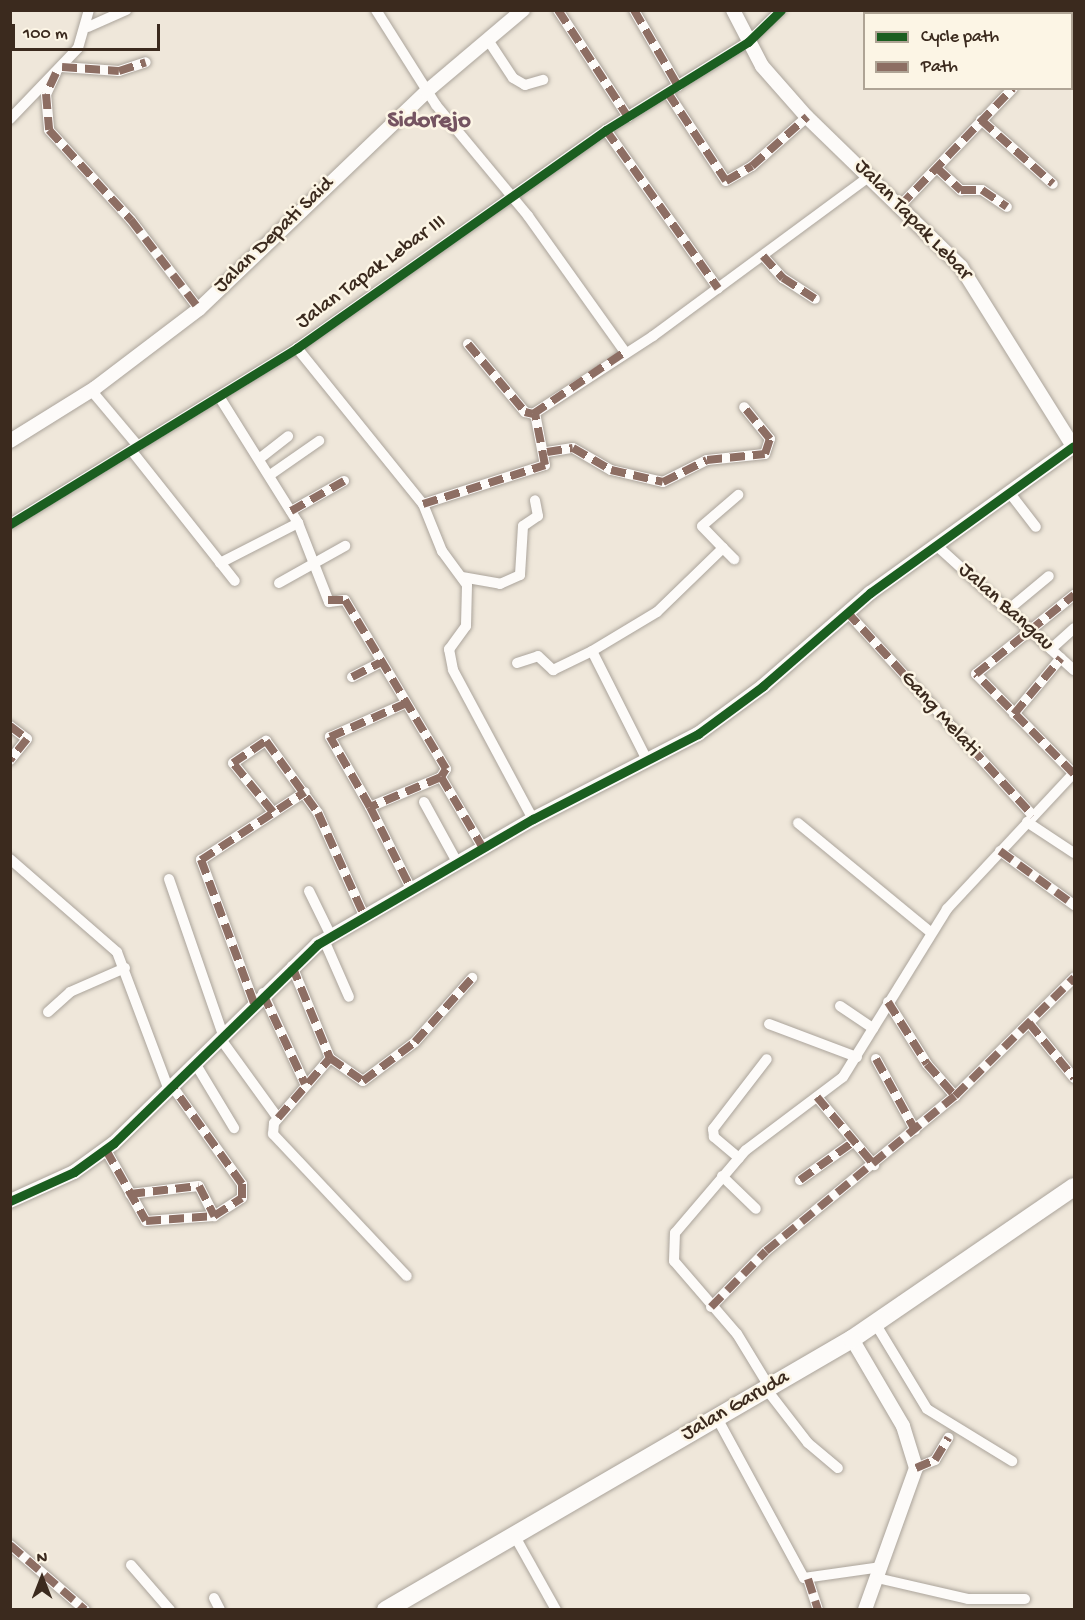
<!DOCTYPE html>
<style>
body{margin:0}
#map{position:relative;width:1085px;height:1620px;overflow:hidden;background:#efe7da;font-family:"Gochi Hand",sans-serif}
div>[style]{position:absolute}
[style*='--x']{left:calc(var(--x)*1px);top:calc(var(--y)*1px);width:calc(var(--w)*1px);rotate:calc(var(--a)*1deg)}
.roads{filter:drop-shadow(0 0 2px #aba49b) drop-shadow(0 0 2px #aba49b)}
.street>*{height:10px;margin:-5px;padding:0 5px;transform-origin:5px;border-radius:5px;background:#fdfbf9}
.secondary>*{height:14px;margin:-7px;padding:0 7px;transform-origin:7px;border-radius:7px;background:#fdfbf9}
.highway>*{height:18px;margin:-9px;padding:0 9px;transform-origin:9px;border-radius:9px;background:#fdfbf9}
.quiet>*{height:8px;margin-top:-4px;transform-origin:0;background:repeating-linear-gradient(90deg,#8d6e63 0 15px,transparent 0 23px)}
.cycleway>*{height:9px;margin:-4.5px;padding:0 4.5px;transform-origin:4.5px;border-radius:4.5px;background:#1b5e20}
span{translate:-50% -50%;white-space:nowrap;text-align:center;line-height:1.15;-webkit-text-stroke:5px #fcf5e5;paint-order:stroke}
.street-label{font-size:21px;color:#3b2a1e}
.quarter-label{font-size:24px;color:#755461;font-weight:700}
.frame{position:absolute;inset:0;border:12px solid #3b2a1e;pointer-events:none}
.legend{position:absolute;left:863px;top:12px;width:210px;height:78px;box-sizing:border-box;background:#fcf5e5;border:2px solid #afa495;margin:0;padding:8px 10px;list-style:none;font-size:18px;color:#3b2a1e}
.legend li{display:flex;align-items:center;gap:12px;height:30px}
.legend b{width:30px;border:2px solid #afa495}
.north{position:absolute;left:12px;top:1548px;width:60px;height:60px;-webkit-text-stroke:4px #fcf5e5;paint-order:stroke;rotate:0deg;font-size:16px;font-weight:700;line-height:24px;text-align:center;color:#3b2a1e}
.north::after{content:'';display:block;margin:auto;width:21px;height:27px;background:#3b2a1e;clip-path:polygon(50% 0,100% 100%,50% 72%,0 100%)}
.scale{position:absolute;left:12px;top:24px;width:148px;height:27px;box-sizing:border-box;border:3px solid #3b2a1e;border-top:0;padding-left:8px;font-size:18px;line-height:21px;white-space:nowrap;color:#3b2a1e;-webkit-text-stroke:4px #fcf5e5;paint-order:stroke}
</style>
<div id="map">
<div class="roads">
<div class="street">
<div style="--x:376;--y:10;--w:112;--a:57.7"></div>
<div style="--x:436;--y:105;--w:144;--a:50.3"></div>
<div style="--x:528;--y:216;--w:167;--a:54.5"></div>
<div style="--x:558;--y:10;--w:128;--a:56.8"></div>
<div style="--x:634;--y:10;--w:88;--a:59.9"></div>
<div style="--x:1042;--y:10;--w:5;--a:53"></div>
<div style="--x:88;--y:27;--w:42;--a:-24.1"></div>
<div style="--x:1072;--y:33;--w:3;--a:-45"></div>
<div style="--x:488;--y:40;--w:45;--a:56.7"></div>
<div style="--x:513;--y:78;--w:14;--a:30"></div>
<div style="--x:525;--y:85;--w:19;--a:-16"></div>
<div style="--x:62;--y:67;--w:57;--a:4"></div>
<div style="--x:119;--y:71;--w:28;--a:-18"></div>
<div style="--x:56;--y:73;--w:23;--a:115"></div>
<div style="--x:46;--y:94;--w:36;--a:85"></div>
<div style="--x:49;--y:130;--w:122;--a:47.7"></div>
<div style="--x:131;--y:220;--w:112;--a:52.6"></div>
<div style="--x:668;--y:93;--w:105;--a:56.6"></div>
<div style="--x:726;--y:181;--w:30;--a:-30"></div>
<div style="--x:752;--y:166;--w:74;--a:-41.7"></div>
<div style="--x:10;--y:119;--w:98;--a:-46.2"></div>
<div style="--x:78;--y:48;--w:40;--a:-74"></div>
<div style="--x:981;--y:120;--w:96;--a:41.6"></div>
<div style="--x:606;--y:130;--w:194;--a:54.7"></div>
<div style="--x:937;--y:168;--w:33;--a:43"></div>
<div style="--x:961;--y:190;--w:21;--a:0"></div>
<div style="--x:982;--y:190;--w:30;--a:34"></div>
<div style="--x:900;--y:206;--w:163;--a:-46.2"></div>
<div style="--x:763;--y:256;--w:30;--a:48"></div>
<div style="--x:783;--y:278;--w:38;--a:33"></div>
<div style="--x:468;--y:344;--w:89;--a:50"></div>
<div style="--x:525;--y:412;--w:8;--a:14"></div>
<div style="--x:533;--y:414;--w:143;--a:-33"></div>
<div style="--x:653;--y:336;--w:270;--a:-36.4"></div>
<div style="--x:297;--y:348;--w:201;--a:51.1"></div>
<div style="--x:423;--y:504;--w:51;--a:68"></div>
<div style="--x:442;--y:551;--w:42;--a:53.7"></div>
<div style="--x:467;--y:585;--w:41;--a:91.4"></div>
<div style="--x:466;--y:626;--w:29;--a:126"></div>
<div style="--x:449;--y:649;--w:21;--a:79"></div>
<div style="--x:453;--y:670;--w:169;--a:61.8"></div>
<div style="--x:91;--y:390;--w:73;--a:50"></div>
<div style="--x:220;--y:398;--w:147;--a:58"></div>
<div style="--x:298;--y:523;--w:85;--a:68.6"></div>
<div style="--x:329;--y:602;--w:16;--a:-7"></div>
<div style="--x:345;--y:600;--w:197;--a:59.1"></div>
<div style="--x:446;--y:769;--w:9;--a:122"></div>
<div style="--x:441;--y:777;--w:77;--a:157.1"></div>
<div style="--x:370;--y:807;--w:89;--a:63.4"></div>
<div style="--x:131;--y:450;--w:167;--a:51.6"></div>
<div style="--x:547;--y:452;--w:26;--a:-9"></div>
<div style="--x:573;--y:448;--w:44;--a:30.1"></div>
<div style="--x:611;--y:470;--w:53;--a:13"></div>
<div style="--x:663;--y:482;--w:49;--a:-26.6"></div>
<div style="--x:707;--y:460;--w:58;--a:-5.9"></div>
<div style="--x:765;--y:454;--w:16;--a:-72"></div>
<div style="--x:770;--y:439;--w:41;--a:-129.1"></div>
<div style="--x:259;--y:459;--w:37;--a:-38"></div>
<div style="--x:270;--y:475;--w:60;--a:-34.8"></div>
<div style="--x:1009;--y:492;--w:44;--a:52.4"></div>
<div style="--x:423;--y:504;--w:128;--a:-17.7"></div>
<div style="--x:545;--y:465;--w:53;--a:-100.9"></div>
<div style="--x:291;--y:511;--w:61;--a:-29.5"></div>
<div style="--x:10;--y:524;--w:337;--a:-31.5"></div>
<div style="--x:297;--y:348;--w:378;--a:-35.2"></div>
<div style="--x:606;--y:130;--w:167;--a:-31.8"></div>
<div style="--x:748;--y:42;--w:46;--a:-44.1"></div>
<div style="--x:936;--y:545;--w:186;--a:42.2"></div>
<div style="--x:723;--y:548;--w:16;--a:45"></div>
<div style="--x:220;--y:563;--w:88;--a:-27.1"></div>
<div style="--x:462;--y:577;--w:39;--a:10"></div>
<div style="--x:500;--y:584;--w:22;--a:-24"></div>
<div style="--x:520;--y:575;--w:49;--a:-86.5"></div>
<div style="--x:523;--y:526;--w:18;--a:-34"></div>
<div style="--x:538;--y:516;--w:16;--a:-101"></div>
<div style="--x:279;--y:583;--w:76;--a:-29.3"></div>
<div style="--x:1008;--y:610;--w:53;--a:-39.7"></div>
<div style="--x:847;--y:612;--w:276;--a:47.6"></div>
<div style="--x:1051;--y:649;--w:31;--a:-42"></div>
<div style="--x:517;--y:663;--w:22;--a:-18"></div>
<div style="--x:538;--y:656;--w:21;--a:43"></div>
<div style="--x:553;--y:670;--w:43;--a:-26"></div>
<div style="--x:352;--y:677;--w:31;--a:-27"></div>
<div style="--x:1014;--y:714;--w:73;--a:-50"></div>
<div style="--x:10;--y:726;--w:21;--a:37"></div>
<div style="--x:27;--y:739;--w:27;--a:129"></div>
<div style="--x:647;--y:760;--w:122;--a:-116.8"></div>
<div style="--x:592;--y:651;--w:76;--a:-31"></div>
<div style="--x:657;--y:612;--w:92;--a:-44.1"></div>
<div style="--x:723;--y:548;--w:30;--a:-134"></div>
<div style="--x:702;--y:526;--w:48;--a:-40.7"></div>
<div style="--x:1074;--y:774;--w:140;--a:-134.4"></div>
<div style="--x:976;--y:674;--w:126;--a:-38.9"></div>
<div style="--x:441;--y:777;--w:82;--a:59.4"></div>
<div style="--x:424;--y:802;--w:68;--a:61.2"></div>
<div style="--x:370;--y:807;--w:81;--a:-119.7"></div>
<div style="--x:330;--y:737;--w:81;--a:-24"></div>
<div style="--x:273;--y:812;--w:63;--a:-129.2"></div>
<div style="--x:233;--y:763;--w:40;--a:-34"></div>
<div style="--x:266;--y:741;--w:89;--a:54.2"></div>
<div style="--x:318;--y:813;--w:110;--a:65.8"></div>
<div style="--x:1027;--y:822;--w:56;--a:33.4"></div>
<div style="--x:798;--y:823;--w:171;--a:39.5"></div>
<div style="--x:1000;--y:851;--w:92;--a:36.1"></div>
<div style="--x:10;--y:859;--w:142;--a:41"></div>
<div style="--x:117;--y:952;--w:147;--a:69.4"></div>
<div style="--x:169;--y:879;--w:165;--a:70.9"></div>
<div style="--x:309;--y:891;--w:50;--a:63.9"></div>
<div style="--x:324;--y:940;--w:62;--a:66.3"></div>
<div style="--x:292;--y:966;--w:100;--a:67.6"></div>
<div style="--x:330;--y:1058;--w:40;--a:34.9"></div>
<div style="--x:363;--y:1081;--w:65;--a:-36.9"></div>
<div style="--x:415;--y:1042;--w:86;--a:-48.3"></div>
<div style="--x:263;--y:993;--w:100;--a:65.2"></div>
<div style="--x:888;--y:1002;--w:73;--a:57.8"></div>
<div style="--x:927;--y:1064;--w:43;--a:48.8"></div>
<div style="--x:254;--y:1003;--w:153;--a:-110.3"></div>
<div style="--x:201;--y:860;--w:124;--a:-33.2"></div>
<div style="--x:840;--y:1006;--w:40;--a:34"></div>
<div style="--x:48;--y:1012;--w:30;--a:-42"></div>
<div style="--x:70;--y:992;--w:60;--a:-23.6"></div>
<div style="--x:1029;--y:1023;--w:71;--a:50.7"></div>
<div style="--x:769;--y:1024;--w:94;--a:20.6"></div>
<div style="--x:220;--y:1038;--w:99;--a:54.1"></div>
<div style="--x:330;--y:1058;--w:86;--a:130.7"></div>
<div style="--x:274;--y:1123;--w:11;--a:95"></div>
<div style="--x:273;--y:1134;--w:195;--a:46.7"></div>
<div style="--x:876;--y:1059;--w:81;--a:61.2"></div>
<div style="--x:195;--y:1063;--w:76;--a:59"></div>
<div style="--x:817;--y:1097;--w:89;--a:50"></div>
<div style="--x:106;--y:1150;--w:81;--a:60.6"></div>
<div style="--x:146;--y:1221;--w:68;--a:-4.2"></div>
<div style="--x:214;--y:1216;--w:33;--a:-33"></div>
<div style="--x:242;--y:1198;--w:14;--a:-90"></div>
<div style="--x:242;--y:1184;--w:120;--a:-125.5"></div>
<div style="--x:739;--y:1158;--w:33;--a:-140"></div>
<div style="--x:714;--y:1137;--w:8;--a:-97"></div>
<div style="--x:713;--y:1129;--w:88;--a:-52.4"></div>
<div style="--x:722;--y:1176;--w:47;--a:44.1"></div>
<div style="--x:800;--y:1180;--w:65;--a:-35.6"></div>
<div style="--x:130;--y:1194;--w:69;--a:-6.6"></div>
<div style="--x:199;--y:1186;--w:34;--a:63"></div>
<div style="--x:711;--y:1307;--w:78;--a:-45.5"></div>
<div style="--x:766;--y:1251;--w:244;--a:-39.4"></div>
<div style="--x:955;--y:1096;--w:168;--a:-44.8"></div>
<div style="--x:875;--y:1323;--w:100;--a:58.8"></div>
<div style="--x:927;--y:1409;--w:100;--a:31.5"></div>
<div style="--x:770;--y:1388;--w:63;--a:-121.4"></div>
<div style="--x:737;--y:1334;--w:96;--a:-130.8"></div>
<div style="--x:674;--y:1261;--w:28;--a:-88"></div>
<div style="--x:675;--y:1233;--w:109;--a:-49.5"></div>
<div style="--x:746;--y:1150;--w:121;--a:-37"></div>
<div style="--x:843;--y:1077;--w:198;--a:-58.2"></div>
<div style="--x:947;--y:909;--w:186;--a:-47"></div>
<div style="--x:767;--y:1390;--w:67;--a:52.3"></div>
<div style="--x:808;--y:1443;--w:39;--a:40"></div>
<div style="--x:717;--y:1418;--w:182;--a:61.5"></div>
<div style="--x:804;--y:1578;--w:78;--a:-8.1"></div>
<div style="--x:916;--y:1468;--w:21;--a:-23"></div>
<div style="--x:935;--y:1460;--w:26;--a:-59"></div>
<div style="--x:513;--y:1533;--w:88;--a:60.8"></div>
<div style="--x:10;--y:1545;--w:99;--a:40.9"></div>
<div style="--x:131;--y:1565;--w:60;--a:49.1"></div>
<div style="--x:877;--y:1578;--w:93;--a:13"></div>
<div style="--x:968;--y:1599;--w:57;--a:0"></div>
<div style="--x:808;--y:1579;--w:33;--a:72"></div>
<div style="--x:214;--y:1598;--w:13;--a:63"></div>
</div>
<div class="secondary">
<div style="--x:733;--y:10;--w:63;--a:62.6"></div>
<div style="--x:762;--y:66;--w:68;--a:48.6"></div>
<div style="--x:807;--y:117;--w:215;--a:44.2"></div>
<div style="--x:961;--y:267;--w:213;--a:58"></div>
<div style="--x:10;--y:441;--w:100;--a:-31.9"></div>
<div style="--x:95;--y:388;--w:131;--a:-37.2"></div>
<div style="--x:199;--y:309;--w:315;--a:-43.7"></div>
<div style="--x:427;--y:91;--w:126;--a:-40.2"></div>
<div style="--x:10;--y:1201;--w:70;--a:-24.4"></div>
<div style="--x:74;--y:1172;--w:49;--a:-35.9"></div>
<div style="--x:114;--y:1143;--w:285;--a:-44.3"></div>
<div style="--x:318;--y:944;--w:249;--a:-30.2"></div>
<div style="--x:533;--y:819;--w:186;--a:-27.3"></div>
<div style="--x:698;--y:734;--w:81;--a:-36.4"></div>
<div style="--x:763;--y:686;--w:142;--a:-41"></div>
<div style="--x:870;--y:593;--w:251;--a:-35.8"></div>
<div style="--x:852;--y:1339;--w:101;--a:59.6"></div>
<div style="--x:903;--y:1426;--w:44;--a:72.8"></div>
<div style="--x:916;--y:1468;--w:151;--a:109.8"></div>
</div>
<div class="highway">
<div style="--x:386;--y:1610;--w:539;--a:-30.18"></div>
<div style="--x:852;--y:1339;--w:269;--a:-34.4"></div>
</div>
</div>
<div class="quiet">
<div style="--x:558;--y:10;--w:128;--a:56.8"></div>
<div style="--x:634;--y:10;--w:88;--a:59.9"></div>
<div style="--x:1042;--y:10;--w:5;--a:53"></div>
<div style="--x:1072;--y:33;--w:3;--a:-45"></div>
<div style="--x:62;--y:67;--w:57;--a:4"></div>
<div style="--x:119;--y:71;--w:28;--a:-18"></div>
<div style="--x:56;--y:73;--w:23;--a:115"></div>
<div style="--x:46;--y:94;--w:36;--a:85"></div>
<div style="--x:49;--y:130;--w:122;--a:47.7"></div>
<div style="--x:131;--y:220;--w:112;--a:52.6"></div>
<div style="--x:668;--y:93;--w:105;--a:56.6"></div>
<div style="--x:726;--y:181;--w:30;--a:-30"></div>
<div style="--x:752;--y:166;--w:74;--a:-41.7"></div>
<div style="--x:981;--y:120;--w:96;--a:41.6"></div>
<div style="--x:606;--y:130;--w:194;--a:54.7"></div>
<div style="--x:937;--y:168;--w:33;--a:43"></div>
<div style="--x:961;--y:190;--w:21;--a:0"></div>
<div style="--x:982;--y:190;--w:30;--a:34"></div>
<div style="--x:900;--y:206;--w:163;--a:-46.2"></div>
<div style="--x:763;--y:256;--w:30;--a:48"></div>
<div style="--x:783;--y:278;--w:38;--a:33"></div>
<div style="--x:468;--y:344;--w:89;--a:50"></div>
<div style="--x:525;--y:412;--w:8;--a:14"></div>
<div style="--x:533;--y:414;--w:111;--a:-34"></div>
<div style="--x:547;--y:452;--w:26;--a:-9"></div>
<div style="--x:573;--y:448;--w:44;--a:30.1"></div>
<div style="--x:611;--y:470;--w:53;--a:13"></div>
<div style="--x:663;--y:482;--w:49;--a:-26.6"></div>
<div style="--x:707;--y:460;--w:58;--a:-5.9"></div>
<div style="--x:765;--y:454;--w:16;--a:-72"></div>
<div style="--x:770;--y:439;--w:41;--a:-129.1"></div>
<div style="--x:423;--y:504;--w:128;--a:-17.7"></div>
<div style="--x:545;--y:465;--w:53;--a:-100.9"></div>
<div style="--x:291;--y:511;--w:61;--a:-29.5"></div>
<div style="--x:328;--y:600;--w:17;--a:0"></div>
<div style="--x:345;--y:600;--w:197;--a:59.1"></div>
<div style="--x:446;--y:769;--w:9;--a:122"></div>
<div style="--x:441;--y:777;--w:77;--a:157.1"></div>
<div style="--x:370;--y:807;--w:89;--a:63.4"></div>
<div style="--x:847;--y:612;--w:276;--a:47.6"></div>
<div style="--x:352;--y:677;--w:31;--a:-27"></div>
<div style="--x:1014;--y:714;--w:73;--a:-50"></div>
<div style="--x:10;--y:726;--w:21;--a:37"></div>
<div style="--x:27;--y:739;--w:27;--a:129"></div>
<div style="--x:1074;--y:774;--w:140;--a:-134.4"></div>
<div style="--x:976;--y:674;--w:126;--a:-38.9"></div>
<div style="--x:441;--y:777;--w:82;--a:59.4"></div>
<div style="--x:370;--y:807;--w:81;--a:-119.7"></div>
<div style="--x:330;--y:737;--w:81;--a:-24"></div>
<div style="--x:273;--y:812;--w:63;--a:-129.2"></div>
<div style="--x:233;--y:763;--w:40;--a:-34"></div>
<div style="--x:266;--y:741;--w:89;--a:54.2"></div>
<div style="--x:318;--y:813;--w:110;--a:65.8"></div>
<div style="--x:1000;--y:851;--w:92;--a:36.1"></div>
<div style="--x:292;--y:966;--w:100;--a:67.6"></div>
<div style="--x:330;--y:1058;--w:40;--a:34.9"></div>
<div style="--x:363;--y:1081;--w:65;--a:-36.9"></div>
<div style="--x:415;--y:1042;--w:86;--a:-48.3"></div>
<div style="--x:263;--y:994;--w:99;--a:65"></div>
<div style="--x:888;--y:1002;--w:73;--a:57.8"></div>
<div style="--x:927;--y:1064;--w:43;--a:48.8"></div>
<div style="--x:254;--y:1003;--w:153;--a:-110.3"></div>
<div style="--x:201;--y:860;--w:124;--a:-33.2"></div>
<div style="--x:1029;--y:1023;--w:71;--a:50.7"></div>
<div style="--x:876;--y:1059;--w:81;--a:61.2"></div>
<div style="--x:817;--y:1097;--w:89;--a:50"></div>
<div style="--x:278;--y:1118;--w:79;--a:-49.1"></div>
<div style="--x:106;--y:1150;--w:81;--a:60.6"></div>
<div style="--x:146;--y:1221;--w:68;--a:-4.2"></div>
<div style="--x:214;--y:1216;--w:33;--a:-33"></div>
<div style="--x:242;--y:1198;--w:14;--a:-90"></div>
<div style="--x:242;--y:1184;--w:120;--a:-125.5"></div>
<div style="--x:800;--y:1180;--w:65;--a:-35.6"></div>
<div style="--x:130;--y:1194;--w:69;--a:-6.6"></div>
<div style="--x:199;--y:1186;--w:34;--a:63"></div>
<div style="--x:711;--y:1307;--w:78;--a:-45.5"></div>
<div style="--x:766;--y:1251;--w:244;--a:-39.4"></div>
<div style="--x:955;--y:1096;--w:168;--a:-44.8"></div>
<div style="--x:916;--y:1468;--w:21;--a:-23"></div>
<div style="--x:935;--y:1460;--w:26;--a:-59"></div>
<div style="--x:10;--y:1545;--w:99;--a:40.9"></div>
<div style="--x:808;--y:1579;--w:33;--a:72"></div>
</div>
<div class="cycleway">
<div style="--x:10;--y:524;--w:337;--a:-31.5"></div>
<div style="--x:297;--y:348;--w:378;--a:-35.2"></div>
<div style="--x:606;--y:130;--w:167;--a:-31.8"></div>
<div style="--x:748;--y:42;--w:46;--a:-44.1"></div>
<div style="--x:10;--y:1201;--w:70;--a:-24.4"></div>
<div style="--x:74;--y:1172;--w:49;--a:-35.9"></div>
<div style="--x:114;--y:1143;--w:285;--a:-44.3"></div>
<div style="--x:318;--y:944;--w:249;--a:-30.2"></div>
<div style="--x:533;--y:819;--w:186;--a:-27.3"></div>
<div style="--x:698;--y:734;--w:81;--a:-36.4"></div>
<div style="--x:763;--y:686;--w:142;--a:-41"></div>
<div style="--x:870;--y:593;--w:251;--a:-35.8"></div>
</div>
<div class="street-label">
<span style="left:912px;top:221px;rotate:46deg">Jalan Tapak Lebar</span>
<span style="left:275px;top:236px;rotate:-44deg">Jalan Depati Said</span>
<span style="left:372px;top:273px;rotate:-36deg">Jalan Tapak Lebar III</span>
<span style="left:1005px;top:608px;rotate:42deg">Jalan Bangau</span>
<span style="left:939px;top:715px;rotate:48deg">Gang Melati</span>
<span style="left:736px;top:1407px;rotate:-30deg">Jalan Garuda</span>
</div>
<div class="quarter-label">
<span style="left:429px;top:122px">Sidorejo</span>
</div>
<div class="frame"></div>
<ul class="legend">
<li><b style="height:8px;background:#1b5e20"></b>Cycle path</li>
<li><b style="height:8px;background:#8d6e63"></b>Path</li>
</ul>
<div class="north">N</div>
<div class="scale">100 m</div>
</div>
